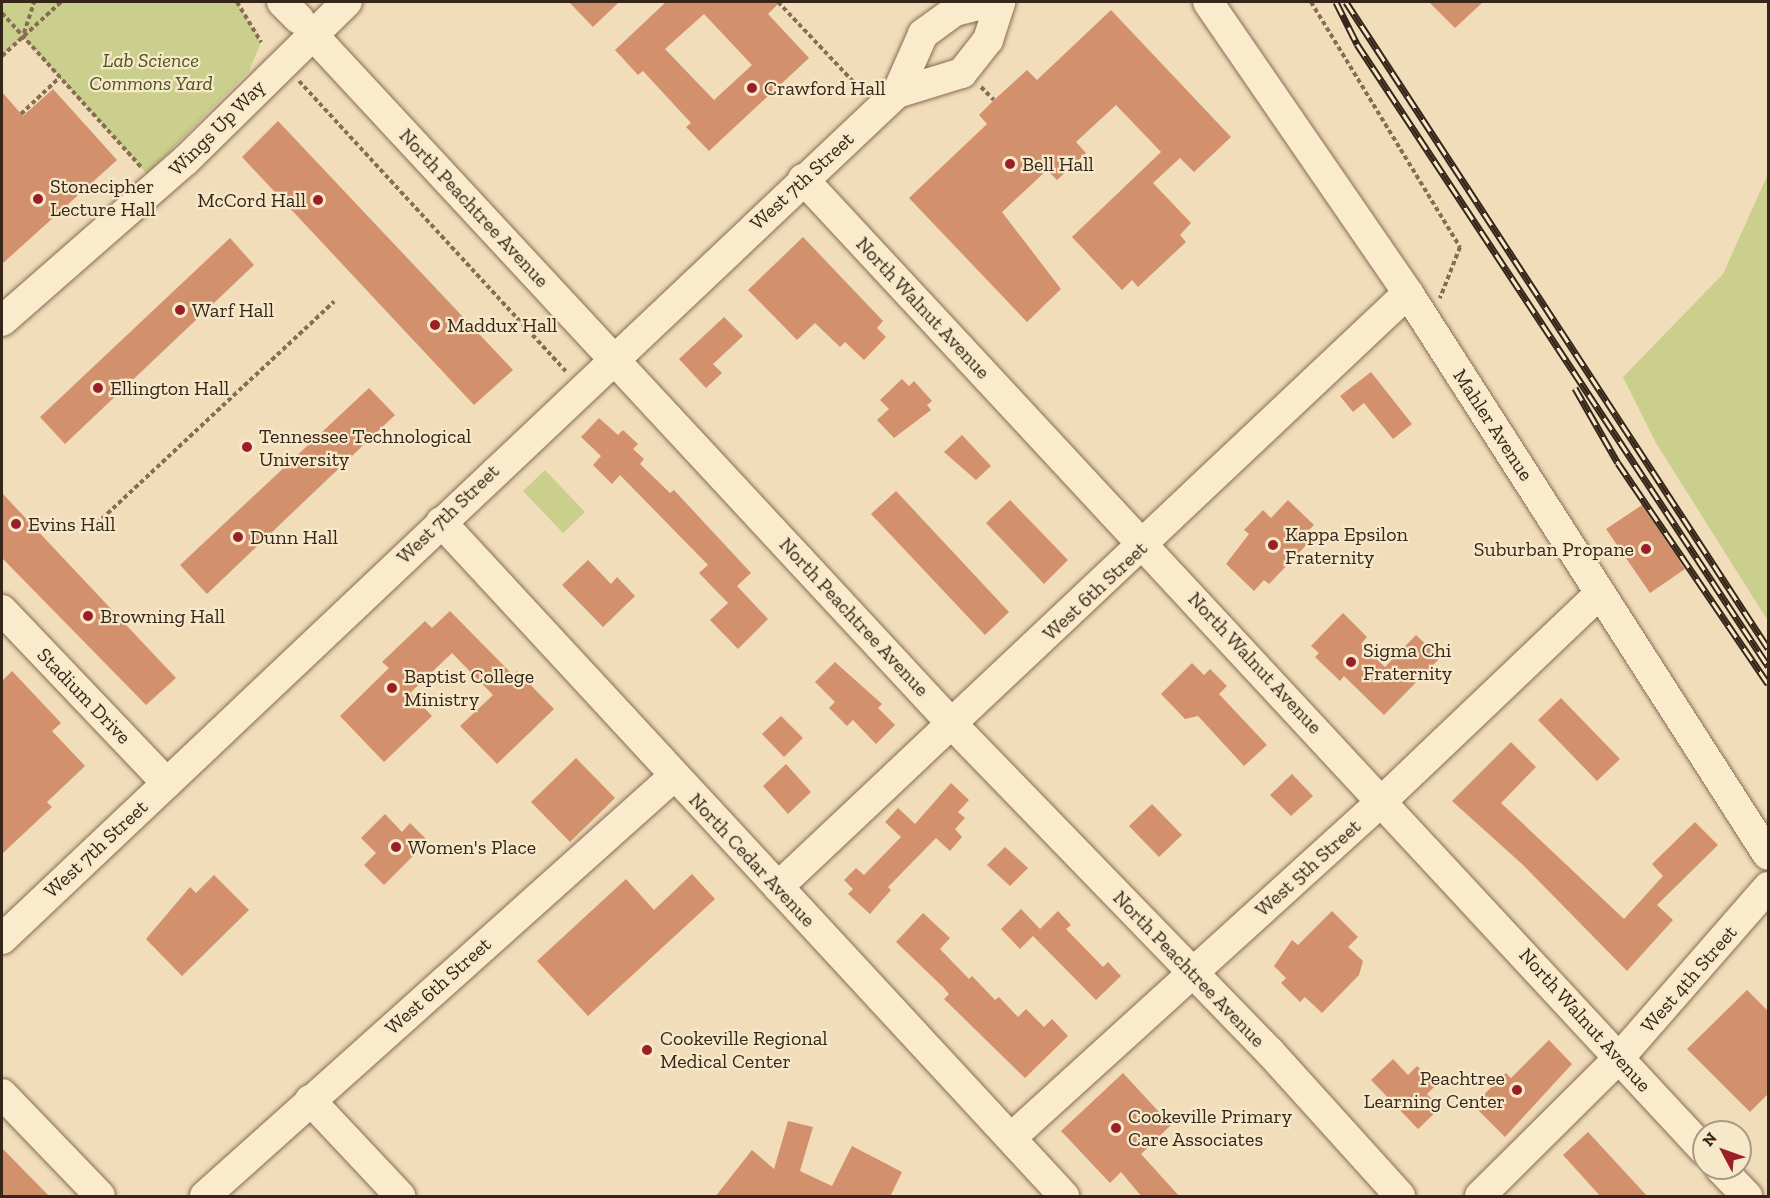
<!DOCTYPE html>
<style>
body{margin:0}
#map{position:relative;width:1770px;height:1198px;overflow:hidden;background:#f1ddba;font-family:"Zilla Slab",serif}
div>[style]{position:absolute}
[style*='--x']{left:calc(var(--x)*1px);top:calc(var(--y)*1px);width:calc(var(--w)*1px);rotate:calc(var(--a)*1deg)}
.green>*{inset:0;background:#cbcf8d}
.building>*{inset:0;background:#d2916c}
.path>*{height:4px;margin-top:-2px;transform-origin:0;background:repeating-linear-gradient(90deg,#886c53 0 4.5px,transparent 0 7.5px)}
.roads{filter:drop-shadow(0 0 2px #886c53) drop-shadow(0 0 2px #886c53)}
.minor>*{height:30px;margin:-15px;padding:0 15px;transform-origin:15px;border-radius:15px;background:#fbebcd}
.rail>*{height:7px;margin-top:-3.5px;transform-origin:0;background:repeating-linear-gradient(90deg,#f8e8ca 0 14px,#362619 0 28px);box-sizing:border-box;border-block:2px solid #362619}
.dots>*{width:16px;height:16px;translate:-50% -50%;box-sizing:border-box;border:3px solid #f8e8ca;border-radius:50%}
span{translate:-50% -50%;white-space:nowrap;text-align:center;line-height:1.15;-webkit-text-stroke:4.5px #f8e8ca;paint-order:stroke}
.park-label{font-size:20px;color:#49541e;font-style:italic}
.poi-label{font-size:20px;color:#362619}
.left{translate:0 -50%;text-align:left}
.right{translate:-100% -50%;text-align:right}
.street-label{font-size:20px;color:#362619}
.frame{position:absolute;inset:0;border:3px solid #362619;pointer-events:none}
.north{position:absolute;left:1692px;top:1120px;width:60px;height:60px;box-sizing:border-box;background:#f8e8ca;border:2px solid #aa9a83;border-radius:50%;rotate:311deg;font-size:16px;font-weight:700;line-height:24px;text-align:center;color:#362619}
.north::after{content:'';display:block;margin:auto;width:21px;height:27px;background:#9b1f27;clip-path:polygon(50% 0,100% 100%,50% 72%,0 100%)}
</style>
<div id="map">
<div class="green">
<div style="clip-path:polygon(2px 2px,237px 2px,261px 42px,249px 71px,147px 174px,23px 37px,2px 56px)"></div>
<div style="clip-path:polygon(1768px 174px,1768px 621px,1656px 443px,1623px 377px,1723px 274px)"></div>
<div style="clip-path:polygon(545px 470px,585px 512px,563px 533px,523px 491px)"></div>
</div>
<div class="building">
<div style="clip-path:polygon(569px 2px,619px 2px,593px 27px)"></div>
<div style="clip-path:polygon(evenodd,666px 2px,780px 2px,768px 14px,809px 58px,709px 151px,686px 127px,691px 123px,643px 71px,638px 75px,615px 50px,666px 2px,704px 14px,752px 65px,714px 100px,665px 49px,704px 14px)"></div>
<div style="clip-path:polygon(1429px 2px,1483px 2px,1455px 28px)"></div>
<div style="clip-path:polygon(1111px 10px,1231px 137px,1194px 172px,1180px 158px,1153px 183px,1191px 223px,1180px 235px,1186px 242px,1138px 287px,1132px 280px,1122px 290px,1072px 237px,1161px 152px,1116px 105px,1076px 142px,1086px 153px,1057px 180px,1047px 170px,1002px 212px,1061px 289px,1027px 322px,909px 198px,987px 124px,979px 115px,994px 100px,1027px 70px,1037px 80px)"></div>
<div style="clip-path:polygon(53px 89px,117px 160px,2px 264px,2px 92px,23px 116px)"></div>
<div style="clip-path:polygon(278px 121px,513px 370px,474px 405px,242px 157px)"></div>
<div style="clip-path:polygon(803px 237px,883px 321px,877px 328px,886px 337px,864px 360px,845px 342px,840px 347px,815px 323px,797px 340px,748px 290px)"></div>
<div style="clip-path:polygon(230px 238px,254px 265px,65px 444px,40px 417px)"></div>
<div style="clip-path:polygon(724px 317px,743px 336px,713px 364px,722px 373px,706px 388px,679px 359px)"></div>
<div style="clip-path:polygon(1371px 372px,1412px 424px,1393px 439px,1364px 403px,1353px 412px,1340px 396px)"></div>
<div style="clip-path:polygon(902px 379px,909px 386px,914px 381px,932px 401px,927px 405px,931px 410px,894px 438px,877px 420px,889px 409px,880px 400px)"></div>
<div style="clip-path:polygon(369px 388px,395px 415px,207px 594px,180px 565px)"></div>
<div style="clip-path:polygon(599px 418px,618px 435px,623px 430px,638px 444px,633px 449px,644px 459px,640px 464px,670px 493px,674px 490px,751px 573px,737px 586px,768px 619px,738px 649px,710px 620px,728px 603px,699px 573px,708px 565px,620px 475px,612px 484px,593px 465px,601px 456px,581px 437px)"></div>
<div style="clip-path:polygon(962px 435px,991px 466px,976px 480px,944px 452px)"></div>
<div style="clip-path:polygon(896px 491px,1009px 612px,985px 635px,871px 514px)"></div>
<div style="clip-path:polygon(2px 493px,176px 678px,146px 705px,2px 558px)"></div>
<div style="clip-path:polygon(1010px 500px,1068px 560px,1044px 584px,986px 523px)"></div>
<div style="clip-path:polygon(1288px 500px,1314px 525px,1306px 533px,1312px 539px,1269px 584px,1264px 580px,1254px 591px,1226px 564px,1249px 534px,1244px 530px,1263px 510px,1271px 518px)"></div>
<div style="clip-path:polygon(1642px 505px,1685px 569px,1650px 593px,1606px 529px)"></div>
<div style="clip-path:polygon(588px 560px,611px 584px,617px 577px,635px 596px,603px 627px,562px 585px)"></div>
<div style="clip-path:polygon(450px 611px,513px 675px,517px 671px,554px 709px,497px 764px,460px 726px,493px 695px,452px 653px,410px 693px,432px 716px,384px 762px,340px 716px,389px 668px,382px 662px,425px 621px,432px 628px)"></div>
<div style="clip-path:polygon(1343px 613px,1367px 637px,1361px 644px,1385px 667px,1416px 635px,1440px 658px,1384px 715px,1344px 676px,1340px 681px,1315px 657px,1319px 653px,1311px 646px)"></div>
<div style="clip-path:polygon(835px 662px,882px 704px,878px 708px,895px 725px,876px 744px,853px 720px,847px 726px,829px 708px,835px 702px,815px 682px)"></div>
<div style="clip-path:polygon(1192px 663px,1204px 675px,1210px 669px,1227px 686px,1219px 694px,1267px 745px,1244px 766px,1198px 716px,1185px 719px,1161px 694px)"></div>
<div style="clip-path:polygon(12px 671px,61px 723px,52px 731px,85px 766px,47px 802px,52px 807px,2px 854px,2px 681px)"></div>
<div style="clip-path:polygon(1561px 698px,1620px 759px,1597px 781px,1538px 720px)"></div>
<div style="clip-path:polygon(781px 716px,803px 738px,784px 757px,762px 734px)"></div>
<div style="clip-path:polygon(1511px 742px,1536px 767px,1501px 803px,1624px 919px,1663px 876px,1652px 864px,1695px 822px,1718px 845px,1657px 905px,1673px 920px,1627px 971px,1522px 864px,1452px 801px)"></div>
<div style="clip-path:polygon(576px 758px,615px 798px,570px 842px,531px 802px)"></div>
<div style="clip-path:polygon(786px 764px,811px 792px,788px 814px,763px 786px)"></div>
<div style="clip-path:polygon(1292px 774px,1313px 796px,1291px 816px,1270px 795px)"></div>
<div style="clip-path:polygon(951px 783px,969px 800px,958px 812px,965px 818px,955px 829px,962px 837px,950px 851px,936px 838px,888px 887px,891px 890px,870px 914px,848px 894px,853px 889px,844px 880px,856px 868px,864px 875px,901px 837px,885px 822px,898px 808px,915px 824px)"></div>
<div style="clip-path:polygon(1152px 804px,1182px 835px,1159px 857px,1129px 826px)"></div>
<div style="clip-path:polygon(385px 814px,402px 832px,410px 823px,428px 841px,384px 885px,364px 865px,376px 853px,361px 838px)"></div>
<div style="clip-path:polygon(1005px 847px,1028px 868px,1010px 886px,987px 865px)"></div>
<div style="clip-path:polygon(692px 874px,715px 899px,588px 1016px,537px 961px,626px 879px,654px 910px)"></div>
<div style="clip-path:polygon(214px 875px,249px 910px,182px 976px,146px 939px,190px 887px,196px 893px)"></div>
<div style="clip-path:polygon(1021px 909px,1040px 929px,1058px 911px,1071px 925px,1066px 929px,1103px 967px,1108px 962px,1121px 976px,1096px 1000px,1033px 936px,1020px 949px,1001px 929px)"></div>
<div style="clip-path:polygon(1332px 911px,1358px 937px,1348px 947px,1363px 961px,1359px 975px,1322px 1013px,1305px 997px,1300px 1002px,1281px 983px,1286px 978px,1274px 966px,1292px 940px,1298px 945px)"></div>
<div style="clip-path:polygon(923px 913px,950px 938px,940px 949px,969px 979px,972px 976px,995px 1000px,999px 997px,1018px 1017px,1026px 1009px,1044px 1027px,1052px 1019px,1068px 1036px,1025px 1078px,944px 999px,949px 994px,944px 988px,896px 942px)"></div>
<div style="clip-path:polygon(1747px 990px,1768px 1011px,1768px 1094px,1750px 1112px,1687px 1049px)"></div>
<div style="clip-path:polygon(1549px 1040px,1572px 1064px,1505px 1137px,1473px 1105px,1506px 1073px,1511px 1078px)"></div>
<div style="clip-path:polygon(1393px 1059px,1408px 1075px,1417px 1066px,1436px 1085px,1427px 1094px,1440px 1108px,1418px 1129px,1371px 1080px)"></div>
<div style="clip-path:polygon(1123px 1073px,1171px 1125px,1141px 1154px,1180px 1197px,1142px 1197px,1121px 1172px,1110px 1183px,1061px 1131px)"></div>
<div style="clip-path:polygon(788px 1121px,813px 1127px,800px 1171px,832px 1186px,852px 1146px,902px 1172px,890px 1197px,715px 1197px,752px 1150px,774px 1169px)"></div>
<div style="clip-path:polygon(1588px 1132px,1648px 1197px,1601px 1197px,1563px 1155px)"></div>
<div style="clip-path:polygon(2px 1148px,50px 1197px,2px 1197px)"></div>
</div>
<div class="path">
<div style="--x:237;--y:2;--w:47;--a:59"></div>
<div style="--x:778;--y:2;--w:125;--a:46.6"></div>
<div style="--x:1311;--y:2;--w:287;--a:58.7"></div>
<div style="--x:1460;--y:247;--w:55;--a:111.4"></div>
<div style="--x:2;--y:13;--w:209;--a:47.9"></div>
<div style="--x:24;--y:33;--w:33;--a:-72"></div>
<div style="--x:2;--y:56;--w:80;--a:-42.5"></div>
<div style="--x:299;--y:81;--w:394;--a:47.4"></div>
<div style="--x:981;--y:87;--w:18;--a:45"></div>
<div style="--x:21;--y:114;--w:54;--a:-43.5"></div>
<div style="--x:91;--y:529;--w:333;--a:-43.1"></div>
</div>
<div class="roads">
<div class="minor">
<div style="--x:282;--y:2;--w:24;--a:45"></div>
<div style="--x:1208;--y:2;--w:353;--a:55.5"></div>
<div style="--x:1408;--y:293;--w:667;--a:57.36"></div>
<div style="--x:312;--y:34;--w:941;--a:47.15"></div>
<div style="--x:952;--y:724;--w:457;--a:45.9"></div>
<div style="--x:1270;--y:1052;--w:194;--a:47.9"></div>
<div style="--x:897;--y:93;--w:64;--a:-66.2"></div>
<div style="--x:923;--y:34;--w:39;--a:-36"></div>
<div style="--x:955;--y:11;--w:36;--a:-14"></div>
<div style="--x:803;--y:179;--w:1325;--a:47.14"></div>
<div style="--x:2;--y:321;--w:243;--a:-41.2"></div>
<div style="--x:185;--y:161;--w:227;--a:-44.5"></div>
<div style="--x:441;--y:522;--w:918;--a:47.25"></div>
<div style="--x:2;--y:610;--w:239;--a:46.4"></div>
<div style="--x:778;--y:887;--w:866;--a:-43.32"></div>
<div style="--x:2;--y:939;--w:1232;--a:-43.39"></div>
<div style="--x:897;--y:93;--w:68;--a:-17.1"></div>
<div style="--x:962;--y:73;--w:42;--a:-51.8"></div>
<div style="--x:988;--y:40;--w:40;--a:-72"></div>
<div style="--x:2;--y:1094;--w:141;--a:46.1"></div>
<div style="--x:310;--y:1100;--w:132;--a:46.8"></div>
<div style="--x:1011;--y:1138;--w:503;--a:-42.26"></div>
<div style="--x:1383;--y:800;--w:300;--a:-43.6"></div>
<div style="--x:1720;--y:1168;--w:39;--a:46"></div>
<div style="--x:205;--y:1196;--w:628;--a:-41.84"></div>
<div style="--x:1480;--y:1196;--w:196;--a:-44.8"></div>
<div style="--x:1619;--y:1058;--w:227;--a:-48.9"></div>
</div>
</div>
<div class="rail">
<div style="--x:1336;--y:2;--w:47;--a:63.4"></div>
<div style="--x:1357;--y:44;--w:746;--a:56.54"></div>
<div style="--x:1346;--y:2;--w:772;--a:56.85"></div>
<div style="--x:1575;--y:388;--w:86;--a:60.2"></div>
<div style="--x:1618;--y:463;--w:267;--a:55.8"></div>
</div>
<div class="dots">
<div style="left:752px;top:88px;background:#9b1f27"></div>
<div style="left:1010px;top:164px;background:#9b1f27"></div>
<div style="left:38px;top:199px;background:#9b1f27"></div>
<div style="left:318px;top:200px;background:#9b1f27"></div>
<div style="left:180px;top:310px;background:#9b1f27"></div>
<div style="left:435px;top:325px;background:#9b1f27"></div>
<div style="left:98px;top:388px;background:#9b1f27"></div>
<div style="left:247px;top:447px;background:#9b1f27"></div>
<div style="left:16px;top:524px;background:#9b1f27"></div>
<div style="left:238px;top:537px;background:#9b1f27"></div>
<div style="left:1273px;top:545px;background:#9b1f27"></div>
<div style="left:1646px;top:549px;background:#9b1f27"></div>
<div style="left:88px;top:616px;background:#9b1f27"></div>
<div style="left:1351px;top:662px;background:#9b1f27"></div>
<div style="left:392px;top:688px;background:#9b1f27"></div>
<div style="left:396px;top:847px;background:#9b1f27"></div>
<div style="left:647px;top:1050px;background:#9b1f27"></div>
<div style="left:1517px;top:1090px;background:#9b1f27"></div>
<div style="left:1116px;top:1128px;background:#9b1f27"></div>
</div>
<div class="park-label">
<span style="left:151px;top:72px">Lab Science<br>Commons Yard</span>
</div>
<div class="poi-label">
<span class="left" style="left:764px;top:88px">Crawford Hall</span>
<span class="left" style="left:1022px;top:164px">Bell Hall</span>
<span class="left" style="left:50px;top:198px">Stonecipher<br>Lecture Hall</span>
<span class="right" style="left:306px;top:200px">McCord Hall</span>
<span class="left" style="left:192px;top:310px">Warf Hall</span>
<span class="left" style="left:447px;top:325px">Maddux Hall</span>
<span class="left" style="left:110px;top:388px">Ellington Hall</span>
<span class="left" style="left:259px;top:448px">Tennessee Technological<br>University</span>
<span class="left" style="left:28px;top:524px">Evins Hall</span>
<span class="left" style="left:1285px;top:546px">Kappa Epsilon<br>Fraternity</span>
<span class="left" style="left:250px;top:537px">Dunn Hall</span>
<span class="right" style="left:1634px;top:549px">Suburban Propane</span>
<span class="left" style="left:100px;top:616px">Browning Hall</span>
<span class="left" style="left:1363px;top:662px">Sigma Chi<br>Fraternity</span>
<span class="left" style="left:404px;top:688px">Baptist College<br>Ministry</span>
<span class="left" style="left:408px;top:847px">Women's Place</span>
<span class="left" style="left:660px;top:1050px">Cookeville Regional<br>Medical Center</span>
<span class="right" style="left:1505px;top:1090px">Peachtree<br>Learning Center</span>
<span class="left" style="left:1128px;top:1128px">Cookeville Primary<br>Care Associates</span>
</div>
<div class="street-label">
<span style="left:217px;top:128px;rotate:-45deg">Wings Up Way</span>
<span style="left:802px;top:181px;rotate:-43deg">West 7th Street</span>
<span style="left:474px;top:208px;rotate:47deg">North Peachtree Avenue</span>
<span style="left:923px;top:308px;rotate:47deg">North Walnut Avenue</span>
<span style="left:1493px;top:425px;rotate:57deg">Mahler Avenue</span>
<span style="left:448px;top:514px;rotate:-44deg">West 7th Street</span>
<span style="left:1095px;top:591px;rotate:-43deg">West 6th Street</span>
<span style="left:854px;top:617px;rotate:47deg">North Peachtree Avenue</span>
<span style="left:1255px;top:663px;rotate:47deg">North Walnut Avenue</span>
<span style="left:84px;top:696px;rotate:46deg">Stadium Drive</span>
<span style="left:96px;top:849px;rotate:-43deg">West 7th Street</span>
<span style="left:752px;top:860px;rotate:47deg">North Cedar Avenue</span>
<span style="left:1308px;top:868px;rotate:-42deg">West 5th Street</span>
<span style="left:1189px;top:969px;rotate:46deg">North Peachtree Avenue</span>
<span style="left:1689px;top:979px;rotate:-49deg">West 4th Street</span>
<span style="left:438px;top:986px;rotate:-42deg">West 6th Street</span>
<span style="left:1585px;top:1020px;rotate:48deg">North Walnut Avenue</span>
</div>
<div class="frame"></div>
<div class="north">N</div>
</div>
